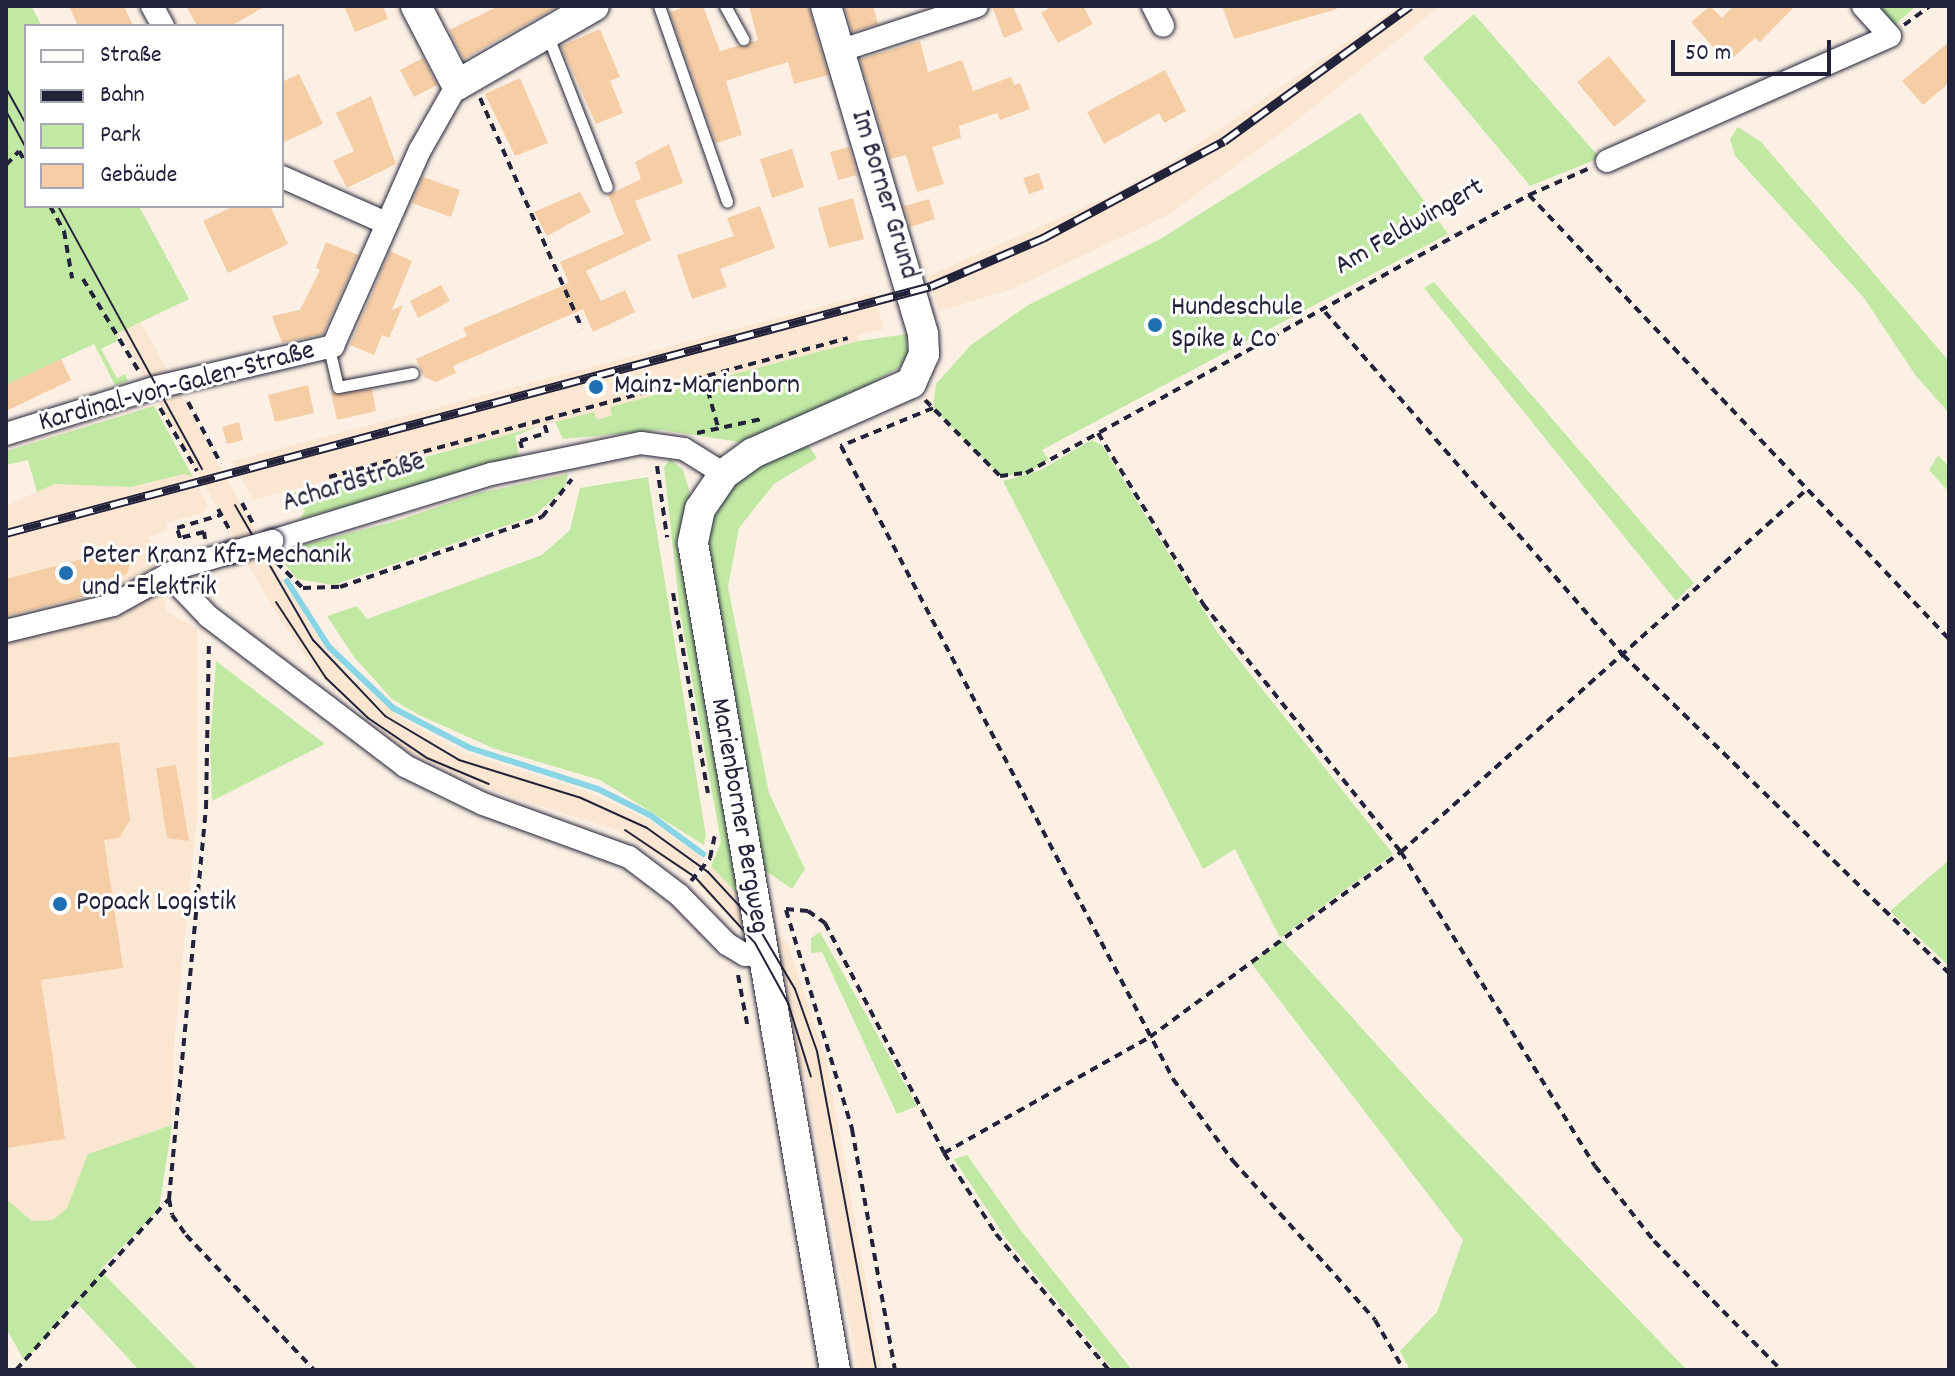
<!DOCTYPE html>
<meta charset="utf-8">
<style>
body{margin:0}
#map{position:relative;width:1955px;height:1376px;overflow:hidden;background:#fcf0e4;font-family:Dekko,sans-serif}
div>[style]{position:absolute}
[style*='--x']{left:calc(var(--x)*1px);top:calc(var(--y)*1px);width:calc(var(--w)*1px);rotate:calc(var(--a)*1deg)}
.built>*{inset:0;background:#fae6d1}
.green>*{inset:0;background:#c2e9a4}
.stream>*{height:6px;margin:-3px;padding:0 3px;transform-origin:3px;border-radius:3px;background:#87d5e5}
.building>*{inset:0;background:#f6cea6}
.path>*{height:4px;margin-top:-2px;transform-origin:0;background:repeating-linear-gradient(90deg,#22223b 0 8px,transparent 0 14px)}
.roads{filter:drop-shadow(0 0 2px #22223b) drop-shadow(0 0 2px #22223b)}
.lane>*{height:11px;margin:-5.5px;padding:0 5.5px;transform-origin:5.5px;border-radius:5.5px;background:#fff}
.street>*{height:22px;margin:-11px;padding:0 11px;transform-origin:11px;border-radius:11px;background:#fff}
.secondary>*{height:30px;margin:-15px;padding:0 15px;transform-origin:15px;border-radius:15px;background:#fff}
.tram>*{height:2px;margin:-1px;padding:0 1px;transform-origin:1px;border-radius:1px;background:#22223b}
.rail>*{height:9px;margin-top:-4.5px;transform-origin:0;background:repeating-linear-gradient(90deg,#fff 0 18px,#22223b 0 36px);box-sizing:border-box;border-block:2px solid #22223b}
.bridges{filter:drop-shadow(0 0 2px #22223b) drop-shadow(0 0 2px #22223b)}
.street-bridge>*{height:22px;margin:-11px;padding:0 11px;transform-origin:11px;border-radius:11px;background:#fff}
.dots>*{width:22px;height:22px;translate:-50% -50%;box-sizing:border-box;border:4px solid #fff;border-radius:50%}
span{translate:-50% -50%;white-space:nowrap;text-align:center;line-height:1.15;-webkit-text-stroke:6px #fff;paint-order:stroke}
.street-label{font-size:28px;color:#22223b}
.poi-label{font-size:28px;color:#22223b}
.left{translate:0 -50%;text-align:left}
.frame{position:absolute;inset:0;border:8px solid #22223b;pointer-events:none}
.legend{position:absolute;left:24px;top:24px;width:260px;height:184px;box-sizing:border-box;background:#fff;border:2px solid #a7a7b1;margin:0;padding:10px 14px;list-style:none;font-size:24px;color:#22223b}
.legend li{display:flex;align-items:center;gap:16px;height:40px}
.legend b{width:40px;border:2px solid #a7a7b1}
.scale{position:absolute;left:1671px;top:40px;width:160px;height:36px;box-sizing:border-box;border:4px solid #22223b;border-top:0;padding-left:10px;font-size:24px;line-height:28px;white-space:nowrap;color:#22223b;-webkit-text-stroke:6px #fff;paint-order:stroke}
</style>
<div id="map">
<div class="built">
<div style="clip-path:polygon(1399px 6px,1440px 6px,1286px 129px,1168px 215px,1012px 289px,939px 311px,928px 276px,1107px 197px,1173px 161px)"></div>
<div style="clip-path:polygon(77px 206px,278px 572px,323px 645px,354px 679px,402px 719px,462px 752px,588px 792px,649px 820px,703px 859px,689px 876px,617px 830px,491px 790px,402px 749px,317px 673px,271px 605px,85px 269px)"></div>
<div style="clip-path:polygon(873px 293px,884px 329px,858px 335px,859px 341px,611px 407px,613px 415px,597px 420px,594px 412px,253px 500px,232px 461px)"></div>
<div style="clip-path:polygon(184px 474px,193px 477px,208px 506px,202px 513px,166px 523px,167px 531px,149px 537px,167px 612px,197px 628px,197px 815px,173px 1056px,172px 1125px,88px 1154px,67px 1208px,53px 1221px,32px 1221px,6px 1199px,6px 506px,54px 484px,131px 487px)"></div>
<div style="clip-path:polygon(711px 866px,743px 900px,744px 924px,739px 928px,697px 883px)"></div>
<div style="clip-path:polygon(767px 923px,788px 945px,826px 1058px,882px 1370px,858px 1370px,805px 1076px,798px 1059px,791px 1060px)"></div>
</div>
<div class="green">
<div style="clip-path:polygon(6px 6px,31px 6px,42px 26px,26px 26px,26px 206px,139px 206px,189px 299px,116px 334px,119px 340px,101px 349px,117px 378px,125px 374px,128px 381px,115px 385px,94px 344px,6px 385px)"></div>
<div style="clip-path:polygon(1876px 6px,1916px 6px,1894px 26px)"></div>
<div style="clip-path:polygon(1474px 14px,1600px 158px,1530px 186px,1423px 58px)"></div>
<div style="clip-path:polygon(1360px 113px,1448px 234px,1042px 450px,1049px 460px,1026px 473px,1000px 476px,933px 408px,936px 384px,971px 345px,1028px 305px,1162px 238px)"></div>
<div style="clip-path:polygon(1738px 127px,1761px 142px,1949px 361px,1949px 413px,1916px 376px,1864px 298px,1735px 156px,1730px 139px)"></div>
<div style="clip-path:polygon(1434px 282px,1694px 583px,1676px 601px,1424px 288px)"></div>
<div style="clip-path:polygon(907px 334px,908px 355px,900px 367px,820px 413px,746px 443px,661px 430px,563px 439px,555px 422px,594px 412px,597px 420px,612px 415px,610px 407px,859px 341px)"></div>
<div style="clip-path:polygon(154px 406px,193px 477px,184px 474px,131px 487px,54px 484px,37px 492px,28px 460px,6px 465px,6px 451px)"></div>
<div style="clip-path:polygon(539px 426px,515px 436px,519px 457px,300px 519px,305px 511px,293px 493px,382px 468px,384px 476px,397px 472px,396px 465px)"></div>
<div style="clip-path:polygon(1091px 440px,1102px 445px,1217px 632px,1393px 854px,1280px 938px,1235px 849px,1203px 869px,1003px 481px,1041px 470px)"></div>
<div style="clip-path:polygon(806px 442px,817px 458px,774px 484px,739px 528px,728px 587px,769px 793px,805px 869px,792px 889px,760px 867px,705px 577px,709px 523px,724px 492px,745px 472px)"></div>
<div style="clip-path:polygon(1938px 455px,1949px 467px,1949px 492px,1929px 470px)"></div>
<div style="clip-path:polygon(670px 459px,683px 470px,690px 493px,743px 900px,711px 866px,721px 842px,680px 612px,664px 467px)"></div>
<div style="clip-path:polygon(568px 474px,565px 488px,534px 516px,333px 585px,297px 579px,275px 552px,396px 521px,479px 493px)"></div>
<div style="clip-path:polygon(648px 477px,706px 836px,704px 845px,600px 780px,495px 749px,419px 715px,392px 699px,354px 657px,327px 616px,357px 606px,367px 619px,542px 555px,570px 530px,580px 488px)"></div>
<div style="clip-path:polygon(216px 661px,325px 744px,212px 801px,210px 745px)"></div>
<div style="clip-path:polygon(1949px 860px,1949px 966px,1890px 911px)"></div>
<div style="clip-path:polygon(820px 932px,917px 1106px,897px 1114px,822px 952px,811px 953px,811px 938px)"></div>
<div style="clip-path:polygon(1282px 940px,1425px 1098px,1687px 1370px,1410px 1370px,1400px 1351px,1437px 1312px,1463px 1240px,1251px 963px)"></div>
<div style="clip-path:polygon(172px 1125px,159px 1209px,100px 1270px,198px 1370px,139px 1370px,75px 1301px,25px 1362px,6px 1328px,6px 1199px,32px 1221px,53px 1220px,67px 1208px,88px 1154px)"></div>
<div style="clip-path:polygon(967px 1155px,1019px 1228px,1132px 1370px,1113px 1370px,1007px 1240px,954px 1159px)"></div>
</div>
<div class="stream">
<div style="--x:287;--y:581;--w:78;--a:57.5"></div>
<div style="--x:329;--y:647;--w:88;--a:43.6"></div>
<div style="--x:393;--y:708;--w:87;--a:27.5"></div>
<div style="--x:470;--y:748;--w:134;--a:17.8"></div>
<div style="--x:598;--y:789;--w:58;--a:26.6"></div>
<div style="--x:650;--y:815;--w:66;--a:36.3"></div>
</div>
<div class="building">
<div style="clip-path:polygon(69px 6px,124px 6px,133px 26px,78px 26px)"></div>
<div style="clip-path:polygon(186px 6px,266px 6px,231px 26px,197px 26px)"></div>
<div style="clip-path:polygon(344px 6px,383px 6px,388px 19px,355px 32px)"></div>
<div style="clip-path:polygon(499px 6px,558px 6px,464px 59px,449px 30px)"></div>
<div style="clip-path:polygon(688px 6px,703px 6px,720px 51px,758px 40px,749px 6px,808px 6px,828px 75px,794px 84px,788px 62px,726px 81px,742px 135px,716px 143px,670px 12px)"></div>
<div style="clip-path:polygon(845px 6px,873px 6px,878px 24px,852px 32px)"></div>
<div style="clip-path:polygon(992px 6px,1013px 6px,1023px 30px,1004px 38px)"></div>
<div style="clip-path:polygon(1053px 6px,1083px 6px,1093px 24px,1058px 43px,1041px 13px)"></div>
<div style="clip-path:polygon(1222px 6px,1336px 6px,1337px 9px,1234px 39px)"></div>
<div style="clip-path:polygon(1710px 6px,1722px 18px,1733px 6px,1795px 6px,1760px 42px,1755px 38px,1727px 63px,1691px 22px)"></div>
<div style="clip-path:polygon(600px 29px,620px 77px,610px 81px,623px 113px,596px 124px,561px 46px)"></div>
<div style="clip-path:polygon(920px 41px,928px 72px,962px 60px,973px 91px,1011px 77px,1014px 85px,1020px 83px,1030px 109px,1000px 120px,997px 113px,959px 126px,961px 138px,932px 147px,944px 184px,917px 192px,906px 155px,890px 159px,860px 59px)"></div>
<div style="clip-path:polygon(1949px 42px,1949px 83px,1923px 105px,1902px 81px)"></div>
<div style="clip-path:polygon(1609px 56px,1646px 101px,1614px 127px,1577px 82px)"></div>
<div style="clip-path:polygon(423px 58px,437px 85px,414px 97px,400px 70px)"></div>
<div style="clip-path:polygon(1165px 70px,1186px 111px,1164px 123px,1159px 113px,1104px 144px,1087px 112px)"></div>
<div style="clip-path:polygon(299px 74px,323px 124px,282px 143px,282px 82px)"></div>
<div style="clip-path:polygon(520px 78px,548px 143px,515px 156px,485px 94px)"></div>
<div style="clip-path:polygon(371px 96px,396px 164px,347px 188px,333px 161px,354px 151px,336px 113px)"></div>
<div style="clip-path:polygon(669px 144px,683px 183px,635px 201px,651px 240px,586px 271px,601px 301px,625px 290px,635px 312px,593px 332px,583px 309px,453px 366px,456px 373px,436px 382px,424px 377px,416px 359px,467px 336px,463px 328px,569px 283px,560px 262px,624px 234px,608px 195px,641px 179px,635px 162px)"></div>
<div style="clip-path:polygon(849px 147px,857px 175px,838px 180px,830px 152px)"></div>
<div style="clip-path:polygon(792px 149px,804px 187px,772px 198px,760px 159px)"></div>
<div style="clip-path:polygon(1039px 173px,1044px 189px,1029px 194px,1023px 178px)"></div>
<div style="clip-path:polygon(423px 177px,460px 190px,451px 217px,412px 203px)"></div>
<div style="clip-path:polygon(580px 192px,591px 212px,547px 236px,534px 212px)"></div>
<div style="clip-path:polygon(853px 198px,864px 239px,829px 248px,818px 208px)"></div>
<div style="clip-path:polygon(929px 199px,935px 219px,910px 227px,904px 206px)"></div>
<div style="clip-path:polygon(234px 206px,270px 206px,288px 244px,228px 273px,203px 221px)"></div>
<div style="clip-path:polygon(760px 206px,775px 248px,720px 269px,727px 287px,692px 299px,677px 255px,734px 236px,727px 218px)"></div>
<div style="clip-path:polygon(326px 242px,358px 255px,323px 334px,282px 343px,272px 316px,300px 310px,320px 270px,316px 268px)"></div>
<div style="clip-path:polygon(390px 251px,412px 261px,392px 310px,403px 305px,389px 338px,382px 335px,374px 355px,350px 345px)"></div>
<div style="clip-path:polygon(441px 285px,450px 301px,418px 318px,410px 301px)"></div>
<div style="clip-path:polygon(61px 359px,71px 380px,6px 411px,6px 385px)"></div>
<div style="clip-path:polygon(308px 385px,314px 413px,275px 422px,268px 395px)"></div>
<div style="clip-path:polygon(372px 389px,376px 411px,337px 420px,331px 393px)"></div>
<div style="clip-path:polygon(239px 422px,243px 440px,227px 444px,222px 427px)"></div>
<div style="clip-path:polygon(135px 545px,127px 574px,102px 580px,105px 591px,6px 616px,6px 579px)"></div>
<div style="clip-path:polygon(119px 742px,130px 820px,119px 838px,104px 840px,123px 968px,41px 980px,65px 1139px,6px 1148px,6px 758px)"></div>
<div style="clip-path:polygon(176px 765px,189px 841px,167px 838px,156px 768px)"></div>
</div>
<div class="path">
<div style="--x:1904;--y:25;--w:32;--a:-36"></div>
<div style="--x:480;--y:98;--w:252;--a:66.1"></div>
<div style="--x:6;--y:165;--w:19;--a:-47"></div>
<div style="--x:19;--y:151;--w:14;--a:60"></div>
<div style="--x:1529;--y:195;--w:611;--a:46.59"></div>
<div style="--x:50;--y:206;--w:29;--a:61"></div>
<div style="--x:64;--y:231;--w:48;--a:80.3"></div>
<div style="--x:83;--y:279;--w:110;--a:58.8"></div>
<div style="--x:1325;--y:312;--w:454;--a:49"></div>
<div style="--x:1623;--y:655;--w:455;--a:44.3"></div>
<div style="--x:704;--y:377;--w:52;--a:74.4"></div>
<div style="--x:925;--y:400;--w:107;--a:45.4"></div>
<div style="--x:1000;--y:476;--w:26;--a:-7"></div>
<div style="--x:1026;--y:473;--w:575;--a:-28.93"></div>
<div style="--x:1529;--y:195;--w:67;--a:-23.9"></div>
<div style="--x:188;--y:402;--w:70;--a:62"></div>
<div style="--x:160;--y:408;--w:73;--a:59.6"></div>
<div style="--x:933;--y:408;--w:100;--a:157.6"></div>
<div style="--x:841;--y:446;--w:715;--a:62.32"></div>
<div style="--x:1173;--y:1079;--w:102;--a:53.8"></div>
<div style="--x:1233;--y:1161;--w:213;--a:48.2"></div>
<div style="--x:1375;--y:1320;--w:58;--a:59.9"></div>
<div style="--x:697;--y:433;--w:66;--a:-12.2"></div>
<div style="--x:1098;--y:433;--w:201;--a:58.4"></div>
<div style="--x:1203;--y:604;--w:317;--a:51.4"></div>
<div style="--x:1401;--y:852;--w:369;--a:58.3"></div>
<div style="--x:1595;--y:1166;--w:95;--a:51.8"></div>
<div style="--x:1654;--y:1241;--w:181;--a:45.4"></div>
<div style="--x:522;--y:448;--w:7;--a:-106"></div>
<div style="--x:520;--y:441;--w:28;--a:-17"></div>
<div style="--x:547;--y:433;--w:14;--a:-107"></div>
<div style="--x:657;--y:466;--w:72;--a:82"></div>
<div style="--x:329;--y:477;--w:537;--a:-14.99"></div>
<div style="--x:242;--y:503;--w:27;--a:62"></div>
<div style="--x:218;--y:509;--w:25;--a:61"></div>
<div style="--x:205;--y:539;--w:7;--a:-98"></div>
<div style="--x:204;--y:532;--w:25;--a:166"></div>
<div style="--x:180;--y:538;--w:10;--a:-107"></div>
<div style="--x:177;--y:528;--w:46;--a:-16.5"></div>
<div style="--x:276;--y:562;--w:37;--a:44"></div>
<div style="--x:303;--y:588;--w:37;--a:-2"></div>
<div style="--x:340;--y:587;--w:214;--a:-19.1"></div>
<div style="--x:542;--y:517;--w:48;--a:-51.7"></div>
<div style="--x:673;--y:593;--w:203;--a:80.1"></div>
<div style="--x:691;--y:881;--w:30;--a:-50"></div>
<div style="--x:710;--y:858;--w:25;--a:-78"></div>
<div style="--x:786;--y:909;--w:22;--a:5"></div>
<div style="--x:808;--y:911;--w:21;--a:35"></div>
<div style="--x:825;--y:923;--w:259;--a:62.6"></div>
<div style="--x:944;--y:1153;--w:96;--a:57.3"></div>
<div style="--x:996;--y:1234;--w:177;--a:50.3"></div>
<div style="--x:786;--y:910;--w:229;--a:73.2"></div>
<div style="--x:852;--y:1129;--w:245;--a:79.9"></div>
<div style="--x:738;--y:975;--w:55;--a:79.5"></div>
<div style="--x:944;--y:1153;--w:236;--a:-29.4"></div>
<div style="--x:1150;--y:1037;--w:312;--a:-36.4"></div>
<div style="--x:1401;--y:852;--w:543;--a:-41.79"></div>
<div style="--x:169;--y:1199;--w:16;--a:79"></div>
<div style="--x:172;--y:1215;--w:24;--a:55"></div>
<div style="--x:186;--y:1235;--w:186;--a:46.5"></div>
<div style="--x:16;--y:1370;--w:229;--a:-48.2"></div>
<div style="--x:169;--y:1199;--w:393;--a:-84.6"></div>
<div style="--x:206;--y:808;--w:165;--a:-89"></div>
</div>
<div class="roads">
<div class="lane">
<div style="--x:659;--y:6;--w:207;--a:70.8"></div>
<div style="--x:725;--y:6;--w:38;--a:61"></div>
<div style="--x:547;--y:34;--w:164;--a:68.6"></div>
<div style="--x:329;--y:348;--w:40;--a:77"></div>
<div style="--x:338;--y:387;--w:76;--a:-10.6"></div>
</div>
<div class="street">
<div style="--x:152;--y:6;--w:23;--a:61"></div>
<div style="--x:1153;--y:6;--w:22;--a:63"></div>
<div style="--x:839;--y:51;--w:145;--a:-18.1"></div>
<div style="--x:1607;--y:161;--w:309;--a:-23.8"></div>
<div style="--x:1890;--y:36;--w:40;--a:-132"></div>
<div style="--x:282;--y:177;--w:114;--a:23.9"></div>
<div style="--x:6;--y:434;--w:158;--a:-17.3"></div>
<div style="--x:157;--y:387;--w:181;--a:-13.1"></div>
<div style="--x:333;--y:346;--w:214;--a:-66.1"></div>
<div style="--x:420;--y:150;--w:75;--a:-60.4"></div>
<div style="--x:272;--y:541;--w:229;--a:-17"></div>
<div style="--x:491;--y:474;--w:153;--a:-11.7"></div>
<div style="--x:641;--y:443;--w:43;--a:7.9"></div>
<div style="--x:684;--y:449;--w:47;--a:32"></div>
<div style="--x:168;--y:574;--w:59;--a:46.4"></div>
<div style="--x:209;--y:617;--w:246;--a:37.2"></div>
<div style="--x:405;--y:766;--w:87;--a:26"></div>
<div style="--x:483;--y:804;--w:155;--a:20"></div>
<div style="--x:629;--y:857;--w:63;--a:37.2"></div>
<div style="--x:679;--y:895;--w:69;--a:45.6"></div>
<div style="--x:727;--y:944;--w:21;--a:31"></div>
<div style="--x:745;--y:955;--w:17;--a:-3"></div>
<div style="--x:6;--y:631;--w:110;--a:-13.7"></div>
<div style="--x:113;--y:605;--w:81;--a:-28.8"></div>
<div style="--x:184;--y:566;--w:51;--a:-15.9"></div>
</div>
<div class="secondary">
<div style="--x:416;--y:6;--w:89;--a:62.6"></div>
<div style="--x:457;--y:85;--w:158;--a:-30"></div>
<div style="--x:826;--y:6;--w:342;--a:73.5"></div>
<div style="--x:923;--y:334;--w:20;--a:87"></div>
<div style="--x:924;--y:354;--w:32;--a:114"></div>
<div style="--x:911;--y:383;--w:173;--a:156.1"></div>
<div style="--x:753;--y:453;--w:36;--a:144"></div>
<div style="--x:724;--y:474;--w:42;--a:124.4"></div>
<div style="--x:700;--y:509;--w:35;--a:102"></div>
<div style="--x:693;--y:543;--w:839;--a:80.26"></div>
</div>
</div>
<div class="tram">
<div style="--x:6;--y:88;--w:38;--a:61"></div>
<div style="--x:6;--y:111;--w:42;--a:61.6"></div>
<div style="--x:58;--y:206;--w:300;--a:61.3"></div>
<div style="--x:235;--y:505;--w:156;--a:60"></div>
<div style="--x:313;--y:640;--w:105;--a:46.5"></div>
<div style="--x:385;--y:716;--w:86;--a:30.7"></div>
<div style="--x:459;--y:760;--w:128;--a:17.3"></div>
<div style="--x:581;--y:798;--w:72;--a:24.4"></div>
<div style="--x:647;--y:828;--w:75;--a:35.8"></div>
<div style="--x:708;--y:872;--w:72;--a:47.2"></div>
<div style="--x:757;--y:925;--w:74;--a:59.3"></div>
<div style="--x:795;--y:989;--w:66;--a:70.5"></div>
<div style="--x:817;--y:1051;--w:324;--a:79.5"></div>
<div style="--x:276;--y:602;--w:91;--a:56.7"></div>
<div style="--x:326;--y:678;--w:58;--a:43.6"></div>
<div style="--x:368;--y:718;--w:71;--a:34.1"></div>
<div style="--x:427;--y:758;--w:67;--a:22.8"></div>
<div style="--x:625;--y:830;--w:84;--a:33.9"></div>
<div style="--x:695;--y:877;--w:89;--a:47.7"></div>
<div style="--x:755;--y:943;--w:68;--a:61.2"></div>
<div style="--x:788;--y:1003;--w:77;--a:72.7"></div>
</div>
<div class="rail">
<div style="--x:6;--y:533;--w:957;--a:-14.95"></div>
<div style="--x:931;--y:286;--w:122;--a:-23.2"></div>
<div style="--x:1043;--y:238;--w:205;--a:-28.2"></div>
<div style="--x:1224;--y:141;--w:230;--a:-36"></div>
</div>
<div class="bridges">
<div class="street-bridge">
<div style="--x:233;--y:552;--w:41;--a:-15.8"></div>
</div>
</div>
<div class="dots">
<div style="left:1155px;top:325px;background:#1f6fb2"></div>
<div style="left:596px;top:387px;background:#1f6fb2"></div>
<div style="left:66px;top:573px;background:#1f6fb2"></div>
<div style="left:60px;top:904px;background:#1f6fb2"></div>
</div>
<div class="street-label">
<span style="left:883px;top:195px;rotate:73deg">Im Borner Grund</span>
<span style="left:1410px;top:228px;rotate:-30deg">Am Feldwingert</span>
<span style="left:177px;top:388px;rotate:-15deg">Kardinal-von-Galen-Straße</span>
<span style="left:354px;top:484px;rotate:-17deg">Achardstraße</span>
<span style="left:738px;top:816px;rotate:80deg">Marienborner Bergweg</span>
</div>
<div class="poi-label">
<span class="left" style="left:1171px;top:325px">Hundeschule<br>Spike &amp; Co</span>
<span class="left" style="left:614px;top:387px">Mainz-Marienborn</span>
<span class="left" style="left:82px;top:573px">Peter Kranz Kfz-Mechanik<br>und -Elektrik</span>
<span class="left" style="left:76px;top:904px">Popack Logistik</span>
</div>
<div class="frame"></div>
<ul class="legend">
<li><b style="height:10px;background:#fff"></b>Straße</li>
<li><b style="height:10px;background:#22223b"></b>Bahn</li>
<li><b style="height:22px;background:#c2e9a4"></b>Park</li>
<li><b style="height:22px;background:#f6cea6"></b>Gebäude</li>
</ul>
<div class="scale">50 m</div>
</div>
